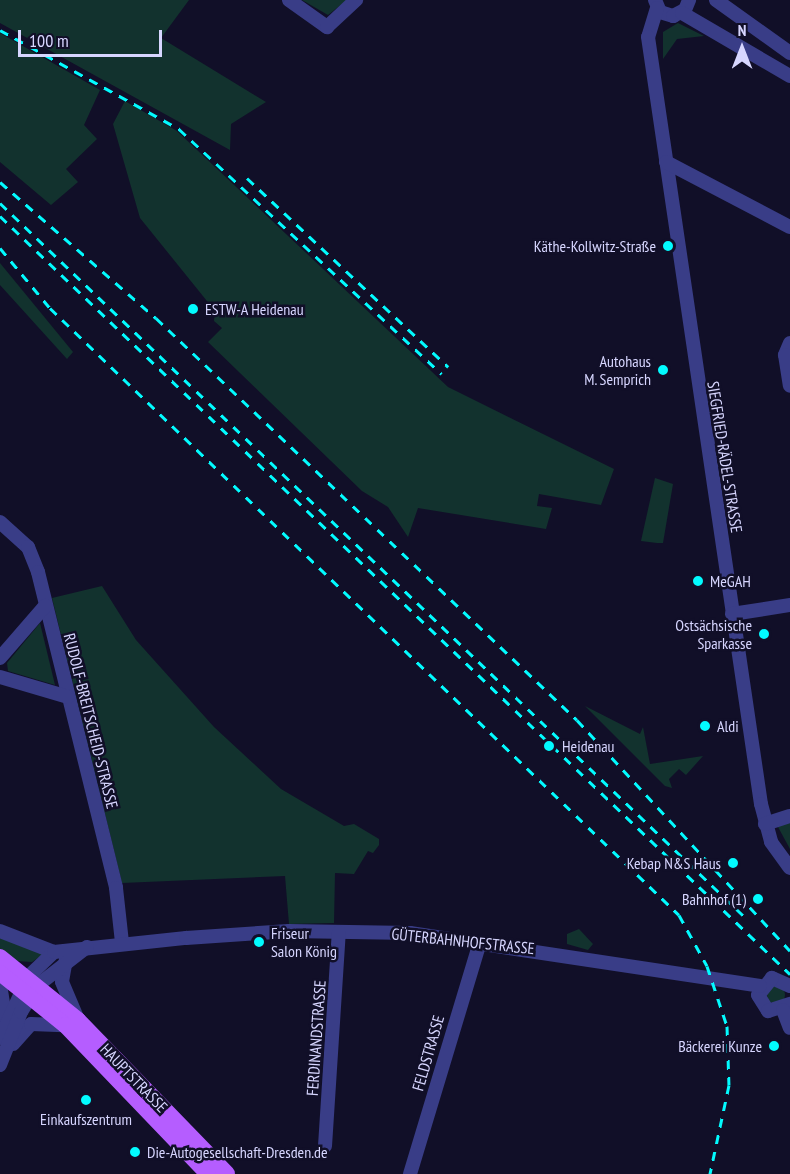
<!DOCTYPE html>
<meta charset="utf-8">
<style>
body{margin:0}
#map{position:relative;width:790px;height:1174px;overflow:hidden;background:#110f28;font-family:"PT Sans Narrow",sans-serif}
div>[style]{position:absolute}
[style*='--x']{left:calc(var(--x)*1px);top:calc(var(--y)*1px);width:calc(var(--w)*1px);rotate:calc(var(--a)*1deg)}
.green>*{inset:0;background:#12322e}
.round{border-radius:50%}
.minor>*{height:14px;margin:-7px;padding:0 7px;transform-origin:7px;border-radius:7px;background:#393d87}
.major>*{height:16px;margin:-8px;padding:0 8px;transform-origin:8px;border-radius:8px;background:#b55dff}
.rail>*{height:3px;margin-top:-1.5px;transform-origin:0;background:repeating-linear-gradient(90deg,#02fbff 0 9px,transparent 0 17px)}
.dots>*{width:16px;height:16px;translate:-50% -50%;box-sizing:border-box;border:3px solid #110f28;border-radius:50%}
span{translate:-50% -50%;white-space:nowrap;text-align:center;line-height:1.15;-webkit-text-stroke:5px #110f28;paint-order:stroke}
.poi-label{font-size:16px;color:#d7d6ff}
.right{translate:-100% -50%;text-align:right}
.left{translate:0 -50%;text-align:left}
.street-label{font-size:16px;color:#d7d6ff}
.north{position:absolute;left:712px;top:18px;width:60px;height:60px;-webkit-text-stroke:4px #110f28;paint-order:stroke;rotate:0deg;font-size:16px;font-weight:700;line-height:24px;text-align:center;color:#d7d6ff}
.north::after{content:'';display:block;margin:auto;width:21px;height:27px;background:#d7d6ff;clip-path:polygon(50% 0,100% 100%,50% 72%,0 100%)}
.scale{position:absolute;left:18px;top:30px;width:144px;height:27px;box-sizing:border-box;border:3px solid #d7d6ff;border-top:0;padding-left:8px;font-size:18px;line-height:21px;white-space:nowrap;color:#d7d6ff;-webkit-text-stroke:4px #110f28;paint-order:stroke}
</style>
<div id="map">
<div class="green">
<div style="clip-path:polygon(0 0,189px 0,161px 38px,266px 102px,231px 124px,230px 150px,0 23px)"></div>
<div style="clip-path:polygon(302px 0,347px 0,328px 15px)"></div>
<div style="clip-path:polygon(678px 23px,704px 36px,677px 39px,663px 59px,663px 32px)"></div>
<div style="clip-path:polygon(0 33px,100px 90px,84px 125px,97px 139px,66px 169px,78px 182px,51px 205px,0 162px)"></div>
<div style="clip-path:polygon(125px 101px,177px 131px,448px 387px,614px 469px,601px 505px,539px 494px,537px 506px,552px 508px,546px 529px,418px 508px,408px 537px,388px 507px,362px 491px,208px 342px,222px 328px,214px 321px,215px 311px,140px 218px,113px 124px)"></div>
<div style="clip-path:polygon(0 263px,73px 352px,67px 359px,0 285px)"></div>
<div style="clip-path:polygon(655px 478px,673px 484px,663px 543px,657px 543px,641px 541px)"></div>
<div style="clip-path:polygon(102px 586px,136px 640px,214px 727px,281px 789px,344px 826px,354px 824px,379px 839px,379px 845px,373px 853px,368px 851px,354px 874px,335px 873px,334px 923px,289px 924px,285px 876px,122px 883px,52px 598px)"></div>
<div style="clip-path:polygon(40px 623px,55px 685px,8px 671px,7px 663px)"></div>
<div style="clip-path:polygon(585px 706px,640px 734px,643px 727px,650px 764px,703px 756px,686px 775px,679px 769px,669px 779px,672px 788px,665px 786px)"></div>
<div style="clip-path:polygon(790px 819px,790px 849px,778px 827px)"></div>
<div style="clip-path:polygon(579px 929px,593px 944px,588px 950px,567px 944px,567px 934px)"></div>
<div style="clip-path:polygon(0 936px,45px 953px,32px 962px,16px 961px,0 950px)"></div>
<div class="round" style="left:767px;top:986px;width:18px;height:18px"></div>
</div>
<div class="minor">
<div style="--x:289;--y:0;--w:47;--a:35.4"></div>
<div style="--x:327;--y:27;--w:40;--a:-43"></div>
<div style="--x:655;--y:0;--w:13;--a:67"></div>
<div style="--x:660;--y:12;--w:14;--a:17"></div>
<div style="--x:673;--y:16;--w:13;--a:-27"></div>
<div style="--x:685;--y:10;--w:11;--a:-68"></div>
<div style="--x:716;--y:0;--w:91;--a:35.6"></div>
<div style="--x:657;--y:8;--w:30;--a:107"></div>
<div style="--x:648;--y:37;--w:775;--a:81.62"></div>
<div style="--x:761;--y:804;--w:39;--a:75"></div>
<div style="--x:771;--y:842;--w:32;--a:54"></div>
<div style="--x:682;--y:13;--w:125;--a:30.3"></div>
<div style="--x:666;--y:162;--w:140;--a:27.7"></div>
<div style="--x:790;--y:343;--w:13;--a:113"></div>
<div style="--x:785;--y:355;--w:31;--a:81"></div>
<div style="--x:0;--y:522;--w:38;--a:42"></div>
<div style="--x:28;--y:547;--w:27;--a:68"></div>
<div style="--x:38;--y:572;--w:325;--a:76.1"></div>
<div style="--x:116;--y:888;--w:54;--a:83.7"></div>
<div style="--x:732;--y:614;--w:59;--a:-8.8"></div>
<div style="--x:0;--y:658;--w:69;--a:-49.1"></div>
<div style="--x:0;--y:677;--w:71;--a:16.4"></div>
<div style="--x:765;--y:824;--w:26;--a:-18"></div>
<div style="--x:0;--y:931;--w:58;--a:21.3"></div>
<div style="--x:66;--y:959;--w:23;--a:100"></div>
<div style="--x:62;--y:982;--w:39;--a:67"></div>
<div style="--x:0;--y:984;--w:33;--a:81"></div>
<div style="--x:790;--y:986;--w:20;--a:-156"></div>
<div style="--x:772;--y:978;--w:22;--a:129"></div>
<div style="--x:758;--y:995;--w:19;--a:58"></div>
<div style="--x:768;--y:1011;--w:23;--a:-18"></div>
<div style="--x:783;--y:1010;--w:19;--a:69"></div>
<div style="--x:0;--y:1038;--w:68;--a:-64.9"></div>
<div style="--x:29;--y:976;--w:35;--a:-44"></div>
<div style="--x:54;--y:952;--w:133;--a:-6.1"></div>
<div style="--x:186;--y:938;--w:103;--a:-3.9"></div>
<div style="--x:289;--y:931;--w:121;--a:0.9"></div>
<div style="--x:410;--y:933;--w:354;--a:8.6"></div>
<div style="--x:13;--y:1044;--w:27;--a:-48"></div>
<div style="--x:31;--y:1024;--w:33;--a:2"></div>
<div style="--x:0;--y:1065;--w:57;--a:-68.4"></div>
<div style="--x:21;--y:1012;--w:32;--a:-58"></div>
<div style="--x:38;--y:985;--w:62;--a:-37.8"></div>
<div style="--x:325;--y:1146;--w:214;--a:-86.3"></div>
<div style="--x:410;--y:1174;--w:242;--a:-73.2"></div>
</div>
<div class="major">
<div style="--x:0;--y:957;--w:100;--a:38.9"></div>
<div style="--x:78;--y:1020;--w:214;--a:45.9"></div>
<div style="--x:0;--y:973;--w:83;--a:38.7"></div>
<div style="--x:65;--y:1025;--w:207;--a:46.2"></div>
</div>
<div class="rail">
<div style="--x:0;--y:30;--w:205;--a:28.9"></div>
<div style="--x:179;--y:129;--w:359;--a:43"></div>
<div style="--x:247;--y:178;--w:276;--a:43.2"></div>
<div style="--x:0;--y:182;--w:207;--a:41.1"></div>
<div style="--x:156;--y:318;--w:582;--a:43.68"></div>
<div style="--x:577;--y:720;--w:314;--a:47.3"></div>
<div style="--x:0;--y:203;--w:1035;--a:43.79"></div>
<div style="--x:0;--y:216;--w:1095;--a:43.82"></div>
<div style="--x:0;--y:248;--w:78;--a:50.2"></div>
<div style="--x:50;--y:308;--w:874;--a:43.98"></div>
<div style="--x:679;--y:915;--w:58;--a:61.2"></div>
<div style="--x:707;--y:966;--w:63;--a:71.6"></div>
<div style="--x:727;--y:1026;--w:59;--a:88.1"></div>
<div style="--x:729;--y:1085;--w:91;--a:102.1"></div>
</div>
<div class="dots">
<div style="left:668px;top:246px;background:#02fbff"></div>
<div style="left:193px;top:309px;background:#02fbff"></div>
<div style="left:663px;top:370px;background:#02fbff"></div>
<div style="left:698px;top:581px;background:#02fbff"></div>
<div style="left:764px;top:634px;background:#02fbff"></div>
<div style="left:705px;top:726px;background:#02fbff"></div>
<div style="left:549px;top:746px;background:#02fbff"></div>
<div style="left:733px;top:863px;background:#02fbff"></div>
<div style="left:758px;top:899px;background:#02fbff"></div>
<div style="left:259px;top:942px;background:#02fbff"></div>
<div style="left:774px;top:1046px;background:#02fbff"></div>
<div style="left:86px;top:1100px;background:#02fbff"></div>
<div style="left:135px;top:1152px;background:#02fbff"></div>
</div>
<div class="poi-label">
<span class="right" style="left:656px;top:246px">Käthe-Kollwitz-Straße</span>
<span class="left" style="left:205px;top:309px">ESTW-A Heidenau</span>
<span class="right" style="left:651px;top:370px">Autohaus<br>M. Semprich</span>
<span class="left" style="left:710px;top:581px">MeGAH</span>
<span class="right" style="left:752px;top:634px">Ostsächsische<br>Sparkasse</span>
<span class="left" style="left:717px;top:726px">Aldi</span>
<span class="left" style="left:562px;top:746px">Heidenau</span>
<span class="right" style="left:721px;top:863px">Kebap N&amp;S Haus</span>
<span class="right" style="left:746px;top:899px">Bahnhof (1)</span>
<span class="left" style="left:271px;top:942px">Friseur<br>Salon König</span>
<span class="right" style="left:762px;top:1046px">Bäckerei Kunze</span>
<span style="left:86px;top:1119px">Einkaufszentrum</span>
<span class="left" style="left:147px;top:1152px">Die-Autogesellschaft-Dresden.de</span>
</div>
<div class="street-label">
<span style="left:725px;top:457px;rotate:81deg">SIEGFRIED-RÄDEL-STRASSE</span>
<span style="left:91px;top:721px;rotate:76deg">RUDOLF-BREITSCHEID-STRASSE</span>
<span style="left:463px;top:941px;rotate:6deg">GÜTERBAHNHOFSTRASSE</span>
<span style="left:316px;top:1038px;rotate:-86deg">FERDINANDSTRASSE</span>
<span style="left:428px;top:1053px;rotate:-74deg">FELDSTRASSE</span>
<span style="left:134px;top:1078px;rotate:46deg">HAUPTSTRASSE</span>
</div>
<div class="north">N</div>
<div class="scale">100 m</div>
</div>
